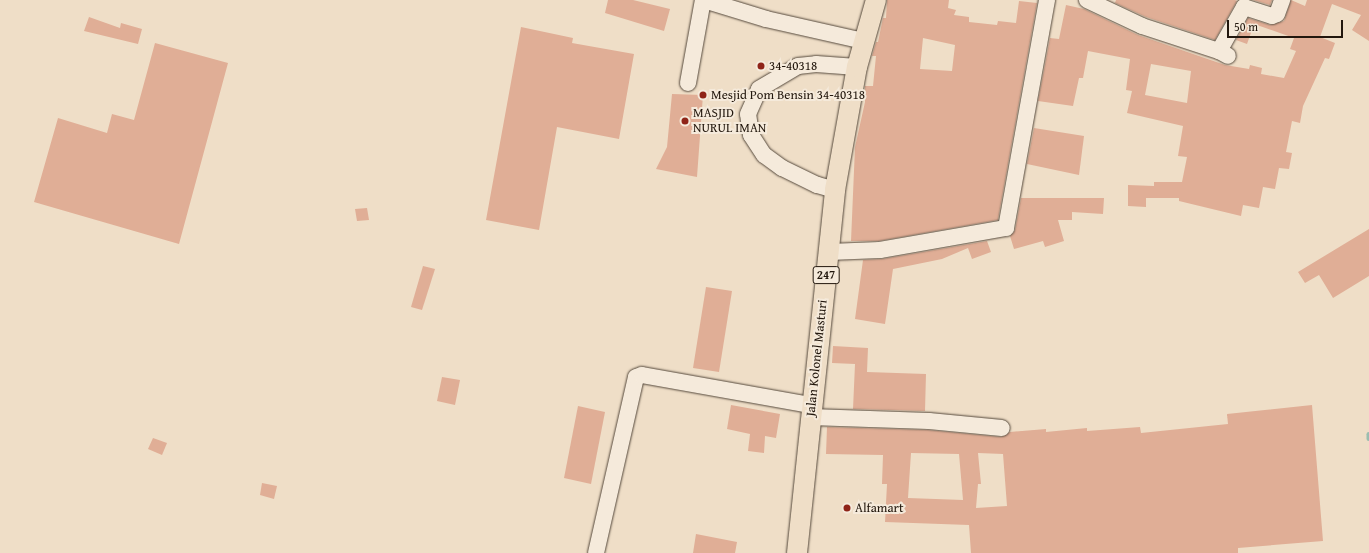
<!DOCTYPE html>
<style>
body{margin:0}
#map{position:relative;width:1369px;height:553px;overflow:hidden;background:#efdec7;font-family:"Gentium Book Plus",serif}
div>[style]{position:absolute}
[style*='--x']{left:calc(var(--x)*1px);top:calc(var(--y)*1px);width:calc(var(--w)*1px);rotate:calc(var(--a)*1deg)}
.stream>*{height:4.5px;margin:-2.25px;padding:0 2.25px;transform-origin:2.25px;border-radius:2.25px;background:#9bbdaf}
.building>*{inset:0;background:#e0ae96}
.roads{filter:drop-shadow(0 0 1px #55493c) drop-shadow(0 0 1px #55493c)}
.minor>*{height:16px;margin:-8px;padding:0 8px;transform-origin:8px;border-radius:8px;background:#f5eadb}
.major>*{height:20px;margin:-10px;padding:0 10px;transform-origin:10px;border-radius:10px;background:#efdec7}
.dots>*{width:11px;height:11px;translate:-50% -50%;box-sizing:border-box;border:2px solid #f5eadb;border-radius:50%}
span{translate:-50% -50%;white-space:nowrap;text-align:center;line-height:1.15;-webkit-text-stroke:4px #f5eadb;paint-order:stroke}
.shield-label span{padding:1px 3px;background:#f5eadb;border:1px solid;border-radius:3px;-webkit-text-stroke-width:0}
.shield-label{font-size:12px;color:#22170d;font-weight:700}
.poi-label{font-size:13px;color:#22170d}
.left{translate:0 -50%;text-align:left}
.street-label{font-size:13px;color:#22170d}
.scale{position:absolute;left:1227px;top:20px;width:116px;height:18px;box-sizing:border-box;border:2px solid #22170d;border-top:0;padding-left:5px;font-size:12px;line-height:14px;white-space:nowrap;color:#22170d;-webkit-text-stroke:3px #f5eadb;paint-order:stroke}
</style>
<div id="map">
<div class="stream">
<div style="--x:1369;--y:434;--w:4;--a:90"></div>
</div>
<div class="building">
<div style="clip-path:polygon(608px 0,633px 0,670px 9px,664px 31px,605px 13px)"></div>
<div style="clip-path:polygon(evenodd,887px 0,949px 0,948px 8px,956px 10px,954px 15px,969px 17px,969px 22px,997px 25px,998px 21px,1016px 23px,1019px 1px,1037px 3px,998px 220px,879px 241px,851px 241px,855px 147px,865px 102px,865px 86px,873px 86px,876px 56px,872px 56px,876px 42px,878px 42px,883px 18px,886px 18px,887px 0,923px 38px,955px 45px,952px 71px,920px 69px,923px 38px)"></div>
<div style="clip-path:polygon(1116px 0,1235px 0,1237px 1px,1215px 40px,1146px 17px,1115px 3px)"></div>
<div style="clip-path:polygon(1253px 0,1272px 0,1270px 5px)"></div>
<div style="clip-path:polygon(evenodd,1291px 0,1305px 6px,1307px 0,1369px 0,1369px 41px,1352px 30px,1361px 15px,1332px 4px,1320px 37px,1335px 43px,1329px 59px,1325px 58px,1303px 106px,1300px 123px,1292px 121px,1286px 152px,1292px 153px,1289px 169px,1279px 168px,1275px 189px,1263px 187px,1259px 208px,1243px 205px,1241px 216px,1179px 201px,1179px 198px,1146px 198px,1146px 207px,1128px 206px,1128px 185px,1154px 186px,1154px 182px,1182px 182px,1187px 157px,1178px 156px,1183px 126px,1127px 113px,1132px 91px,1126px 90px,1130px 59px,1088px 51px,1083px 78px,1079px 78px,1073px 106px,1038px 101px,1050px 38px,1059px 39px,1066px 5px,1084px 9px,1138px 35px,1225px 65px,1249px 69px,1250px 65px,1262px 68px,1261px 74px,1284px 78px,1296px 51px,1290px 49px,1294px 38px,1254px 24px,1247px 44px,1236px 40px,1248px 18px,1270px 25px,1284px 21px,1291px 0,1151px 64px,1191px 71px,1187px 103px,1145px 95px,1151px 64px)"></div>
<div style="clip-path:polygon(89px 17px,120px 28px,121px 23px,142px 29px,138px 44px,84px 31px)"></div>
<div style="clip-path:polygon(521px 27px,573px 38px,572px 43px,634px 54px,619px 139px,557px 127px,539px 230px,486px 220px)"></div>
<div style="clip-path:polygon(155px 43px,228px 63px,179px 244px,34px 202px,58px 118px,107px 133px,112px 114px,134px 120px)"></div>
<div style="clip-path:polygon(672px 94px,703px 95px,697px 177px,656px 169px,667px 147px)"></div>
<div style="clip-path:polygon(1034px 128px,1084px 136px,1079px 175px,1027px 164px)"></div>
<div style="clip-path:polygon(1021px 198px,1104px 198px,1103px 214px,1072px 212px,1072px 220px,1058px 220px,1064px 241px,1045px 247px,1043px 241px,1014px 249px,1010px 236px,1015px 230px)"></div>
<div style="clip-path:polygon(367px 208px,369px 220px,357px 221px,355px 209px)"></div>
<div style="clip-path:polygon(1369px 229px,1369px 276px,1333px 298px,1319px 275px,1305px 283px,1298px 272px)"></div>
<div style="clip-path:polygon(987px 241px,991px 252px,972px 259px,968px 248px,942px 259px,893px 269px,885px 324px,855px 319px,863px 260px,882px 259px)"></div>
<div style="clip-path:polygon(423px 266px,435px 269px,422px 310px,411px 307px)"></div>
<div style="clip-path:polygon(706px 287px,732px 291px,719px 372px,693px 368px)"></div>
<div style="clip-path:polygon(833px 346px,868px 348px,867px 372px,926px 374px,925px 411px,853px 409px,855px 364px,832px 363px)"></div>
<div style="clip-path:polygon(442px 377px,460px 380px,455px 405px,437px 401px)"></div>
<div style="clip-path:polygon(731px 405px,780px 414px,776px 438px,765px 436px,764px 453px,748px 451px,750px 434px,727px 429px)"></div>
<div style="clip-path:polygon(evenodd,1312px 405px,1323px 541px,1238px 548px,1238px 553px,971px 553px,969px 525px,885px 522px,887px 484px,882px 484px,883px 455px,826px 454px,827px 427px,928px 430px,1001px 437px,1010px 432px,1046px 429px,1046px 432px,1087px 428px,1087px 431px,1140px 427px,1141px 433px,1228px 424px,1227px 414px,1312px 405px,911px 453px,959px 454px,963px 500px,908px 498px,911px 453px,1312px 405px,978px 453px,1003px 454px,1007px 506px,976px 508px,978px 484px,981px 484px,978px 453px)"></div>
<div style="clip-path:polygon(578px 406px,605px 412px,591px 484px,564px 478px)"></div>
<div style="clip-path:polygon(153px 438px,167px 443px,162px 455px,148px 449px)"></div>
<div style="clip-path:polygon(262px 483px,277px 486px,274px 499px,260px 495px)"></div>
<div style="clip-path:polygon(696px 534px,737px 542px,735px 553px,693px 553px)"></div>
</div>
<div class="roads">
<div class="minor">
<div style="--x:704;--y:0;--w:65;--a:17"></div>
<div style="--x:766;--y:19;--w:100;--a:12.7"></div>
<div style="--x:1087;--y:0;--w:61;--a:25.3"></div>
<div style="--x:1142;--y:26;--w:81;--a:18"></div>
<div style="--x:1219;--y:51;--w:10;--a:29"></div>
<div style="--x:1219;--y:51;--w:51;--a:-60.4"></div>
<div style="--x:1244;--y:7;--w:29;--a:18"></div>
<div style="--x:1272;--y:16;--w:5;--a:-22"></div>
<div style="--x:1277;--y:14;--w:15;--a:-70"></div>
<div style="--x:688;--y:83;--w:84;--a:-79.8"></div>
<div style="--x:835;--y:190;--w:19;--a:-164"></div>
<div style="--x:817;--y:185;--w:39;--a:-154"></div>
<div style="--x:782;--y:168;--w:22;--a:-144"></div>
<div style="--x:764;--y:155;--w:24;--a:-123"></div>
<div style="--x:751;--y:135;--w:21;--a:-98"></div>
<div style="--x:748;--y:114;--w:27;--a:-66"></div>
<div style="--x:759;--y:89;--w:45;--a:-30.5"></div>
<div style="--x:798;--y:66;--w:18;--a:-6"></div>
<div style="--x:816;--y:64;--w:41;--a:4.2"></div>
<div style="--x:829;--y:252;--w:51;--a:-2.2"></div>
<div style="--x:880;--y:250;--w:128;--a:-9.9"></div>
<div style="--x:1006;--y:228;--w:232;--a:-79.8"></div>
<div style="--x:810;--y:417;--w:119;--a:1.9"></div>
<div style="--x:929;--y:421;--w:73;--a:5.5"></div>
<div style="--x:596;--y:553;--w:180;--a:-77.2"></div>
<div style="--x:636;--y:377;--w:6;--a:-18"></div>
<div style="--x:642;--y:375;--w:172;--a:10.1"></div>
</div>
<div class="major">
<div style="--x:797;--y:553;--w:365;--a:-84"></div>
<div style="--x:835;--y:190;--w:125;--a:-79.9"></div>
<div style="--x:857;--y:67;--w:70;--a:-74.2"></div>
</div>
</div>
<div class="dots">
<div style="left:761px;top:66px;background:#8f2418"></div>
<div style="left:703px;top:95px;background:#8f2418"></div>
<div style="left:685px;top:121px;background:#8f2418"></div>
<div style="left:847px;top:508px;background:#8f2418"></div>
</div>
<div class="shield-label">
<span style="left:826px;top:275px">247</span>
</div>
<div class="poi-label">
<span class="left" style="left:769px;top:66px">34-40318</span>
<span class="left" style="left:711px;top:95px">Mesjid Pom Bensin 34-40318</span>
<span class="left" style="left:693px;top:121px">MASJID<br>NURUL IMAN</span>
<span class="left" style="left:855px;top:508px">Alfamart</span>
</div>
<div class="street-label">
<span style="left:817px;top:358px;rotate:-84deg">Jalan Kolonel Masturi</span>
</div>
<div class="scale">50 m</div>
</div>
